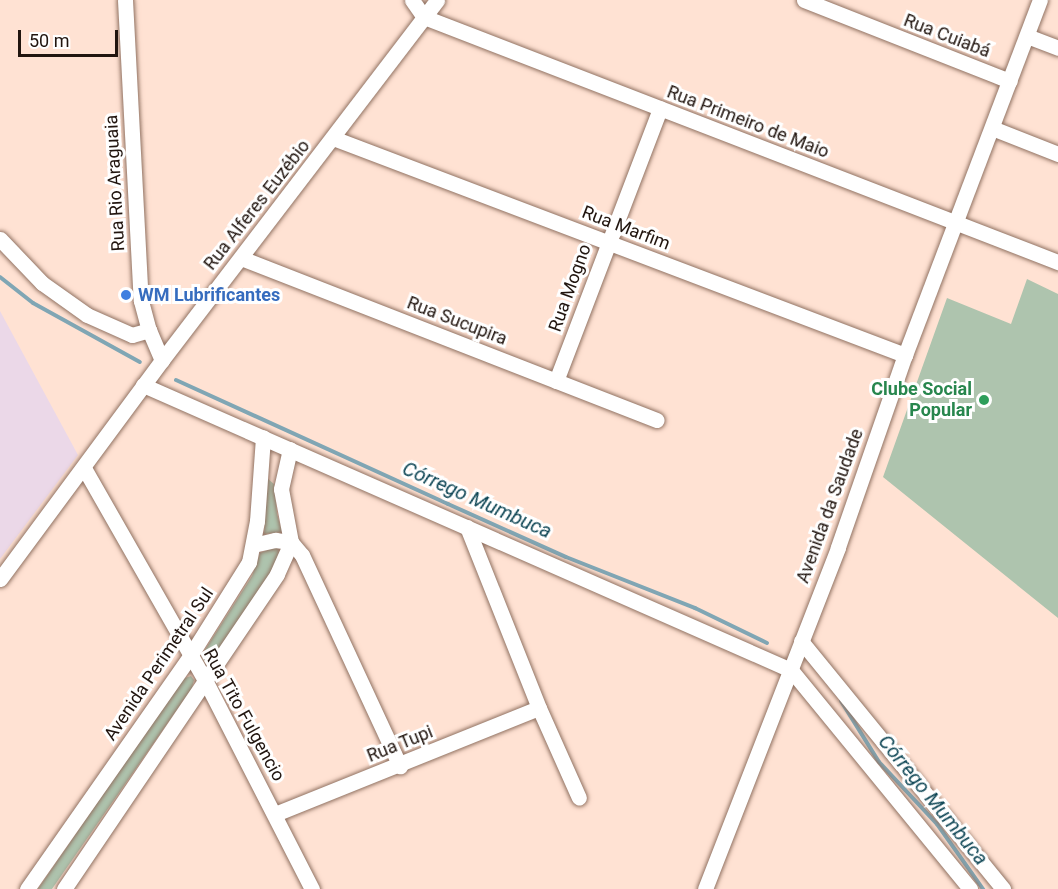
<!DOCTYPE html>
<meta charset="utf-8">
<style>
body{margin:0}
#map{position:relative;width:1058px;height:889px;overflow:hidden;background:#ffe2d3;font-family:Roboto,sans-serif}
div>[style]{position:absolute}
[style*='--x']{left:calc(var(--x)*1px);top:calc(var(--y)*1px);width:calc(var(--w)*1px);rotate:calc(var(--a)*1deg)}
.education>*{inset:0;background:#ebd8e8}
.green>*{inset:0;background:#aec4ae}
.stream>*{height:4px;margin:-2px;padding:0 2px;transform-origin:2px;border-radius:2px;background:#80a6b4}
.roads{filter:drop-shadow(0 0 2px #917262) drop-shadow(0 0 2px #917262)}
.minor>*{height:15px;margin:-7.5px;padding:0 7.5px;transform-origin:7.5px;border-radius:7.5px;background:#fff}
.dots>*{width:16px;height:16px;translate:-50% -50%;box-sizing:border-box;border:3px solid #fff;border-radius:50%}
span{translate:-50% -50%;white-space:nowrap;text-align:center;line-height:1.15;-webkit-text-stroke:6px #fff;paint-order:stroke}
.street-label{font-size:18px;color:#21150f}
.shop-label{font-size:18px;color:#366cbe;font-weight:700}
.left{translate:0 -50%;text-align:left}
.leisure-label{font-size:18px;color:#27864d;font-weight:700}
.right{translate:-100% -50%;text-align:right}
.water-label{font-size:20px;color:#0d4554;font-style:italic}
.scale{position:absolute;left:18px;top:30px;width:100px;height:27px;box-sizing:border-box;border:3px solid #21150f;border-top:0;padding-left:8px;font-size:18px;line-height:21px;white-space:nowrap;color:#21150f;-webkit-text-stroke:4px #fff;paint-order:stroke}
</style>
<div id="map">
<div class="education">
<div style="clip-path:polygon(0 311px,78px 455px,0 559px)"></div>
</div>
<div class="green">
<div style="clip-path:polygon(1027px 279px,1058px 294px,1058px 618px,883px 477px,947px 298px,1011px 324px)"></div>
<div style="clip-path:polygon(268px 479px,274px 484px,277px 514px,282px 532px,264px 534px)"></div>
<div style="clip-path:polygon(278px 546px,279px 553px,273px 570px,211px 662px,204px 661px,201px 656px,252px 576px,260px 553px)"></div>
<div style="clip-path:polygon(191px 676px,194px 680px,192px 688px,52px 889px,38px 889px,182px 679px)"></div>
</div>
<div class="stream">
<div style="--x:0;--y:277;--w:42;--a:38.2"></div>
<div style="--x:33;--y:303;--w:122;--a:28.9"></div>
<div style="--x:176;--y:380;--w:299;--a:24.5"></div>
<div style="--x:448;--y:504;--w:129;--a:24.2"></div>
<div style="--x:566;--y:557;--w:139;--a:21.6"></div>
<div style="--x:695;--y:608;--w:80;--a:25.9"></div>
<div style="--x:841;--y:701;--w:72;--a:58.1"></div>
<div style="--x:879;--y:762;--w:85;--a:46.9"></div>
<div style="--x:937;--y:824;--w:80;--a:54.7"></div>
</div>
<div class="roads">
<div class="minor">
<div style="--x:125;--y:0;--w:301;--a:87"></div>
<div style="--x:141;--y:301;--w:30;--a:75"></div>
<div style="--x:149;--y:330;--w:33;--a:67"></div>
<div style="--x:412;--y:0;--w:21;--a:55"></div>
<div style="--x:424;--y:17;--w:680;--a:21.13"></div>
<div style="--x:804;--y:0;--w:221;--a:21.5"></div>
<div style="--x:1027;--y:36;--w:33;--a:21"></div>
<div style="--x:992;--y:128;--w:71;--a:21.5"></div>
<div style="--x:333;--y:138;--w:612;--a:20.78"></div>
<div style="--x:0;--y:239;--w:61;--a:46.3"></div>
<div style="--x:42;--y:283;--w:55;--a:35.4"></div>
<div style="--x:87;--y:315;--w:49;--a:24"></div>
<div style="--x:132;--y:335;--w:18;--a:-16"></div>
<div style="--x:241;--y:258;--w:446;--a:21.3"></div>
<div style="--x:556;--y:381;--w:292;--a:-69.1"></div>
<div style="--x:143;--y:385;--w:708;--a:23.74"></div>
<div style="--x:791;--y:670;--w:283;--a:50.7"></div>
<div style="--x:290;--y:449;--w:41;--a:102.7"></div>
<div style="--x:281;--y:489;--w:54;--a:79.3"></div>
<div style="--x:291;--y:542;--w:17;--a:50"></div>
<div style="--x:302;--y:555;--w:233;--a:65.1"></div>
<div style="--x:84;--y:468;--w:246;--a:60.3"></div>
<div style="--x:206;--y:682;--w:233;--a:62.9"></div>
<div style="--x:467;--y:527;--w:195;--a:68.3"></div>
<div style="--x:539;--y:708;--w:98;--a:66"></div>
<div style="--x:253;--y:545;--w:23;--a:-13"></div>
<div style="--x:275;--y:540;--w:16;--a:7"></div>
<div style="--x:0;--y:579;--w:272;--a:-53.5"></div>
<div style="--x:162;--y:360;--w:453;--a:-52.6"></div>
<div style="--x:801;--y:641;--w:320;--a:50.8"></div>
<div style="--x:275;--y:814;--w:284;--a:-21.9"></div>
<div style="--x:27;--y:889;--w:284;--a:-55"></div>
<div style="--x:190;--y:656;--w:111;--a:-57.9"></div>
<div style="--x:249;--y:562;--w:42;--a:-79"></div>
<div style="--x:257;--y:521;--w:84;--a:-85.9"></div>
<div style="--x:64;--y:889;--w:380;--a:-55.9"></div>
<div style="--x:277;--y:574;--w:35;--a:-66"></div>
<div style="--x:705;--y:889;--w:367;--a:-68.7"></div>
<div style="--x:838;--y:547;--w:203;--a:-70.8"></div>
<div style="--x:905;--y:355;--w:380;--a:-69.2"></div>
</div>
</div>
<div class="dots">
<div style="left:126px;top:295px;background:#3f7fe0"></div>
<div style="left:984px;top:400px;background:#2e9e5b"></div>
</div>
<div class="street-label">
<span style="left:947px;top:36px;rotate:21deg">Rua Cuiabá</span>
<span style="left:748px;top:122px;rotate:21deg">Rua Primeiro de Maio</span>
<span style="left:115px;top:183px;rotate:-93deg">Rua Rio Araguaia</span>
<span style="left:257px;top:205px;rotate:-52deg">Rua Alferes Euzébio</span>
<span style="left:626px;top:228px;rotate:21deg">Rua Marfim</span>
<span style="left:570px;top:288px;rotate:-70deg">Rua Mogno</span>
<span style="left:457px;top:321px;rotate:21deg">Rua Sucupira</span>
<span style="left:830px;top:506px;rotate:-70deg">Avenida da Saudade</span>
<span style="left:159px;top:664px;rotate:-56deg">Avenida Perimetral Sul</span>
<span style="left:244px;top:715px;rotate:61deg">Rua Tito Fulgencio</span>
<span style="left:400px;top:744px;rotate:-22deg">Rua Tupi</span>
</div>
<div class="shop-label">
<span class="left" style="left:138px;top:295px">WM Lubrificantes</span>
</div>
<div class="leisure-label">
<span class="right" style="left:972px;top:400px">Clube Social<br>Popular</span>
</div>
<div class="water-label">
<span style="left:477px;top:500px;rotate:24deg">Córrego Mumbuca</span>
<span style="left:933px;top:800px;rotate:51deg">Córrego Mumbuca</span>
</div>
<div class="scale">50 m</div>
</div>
